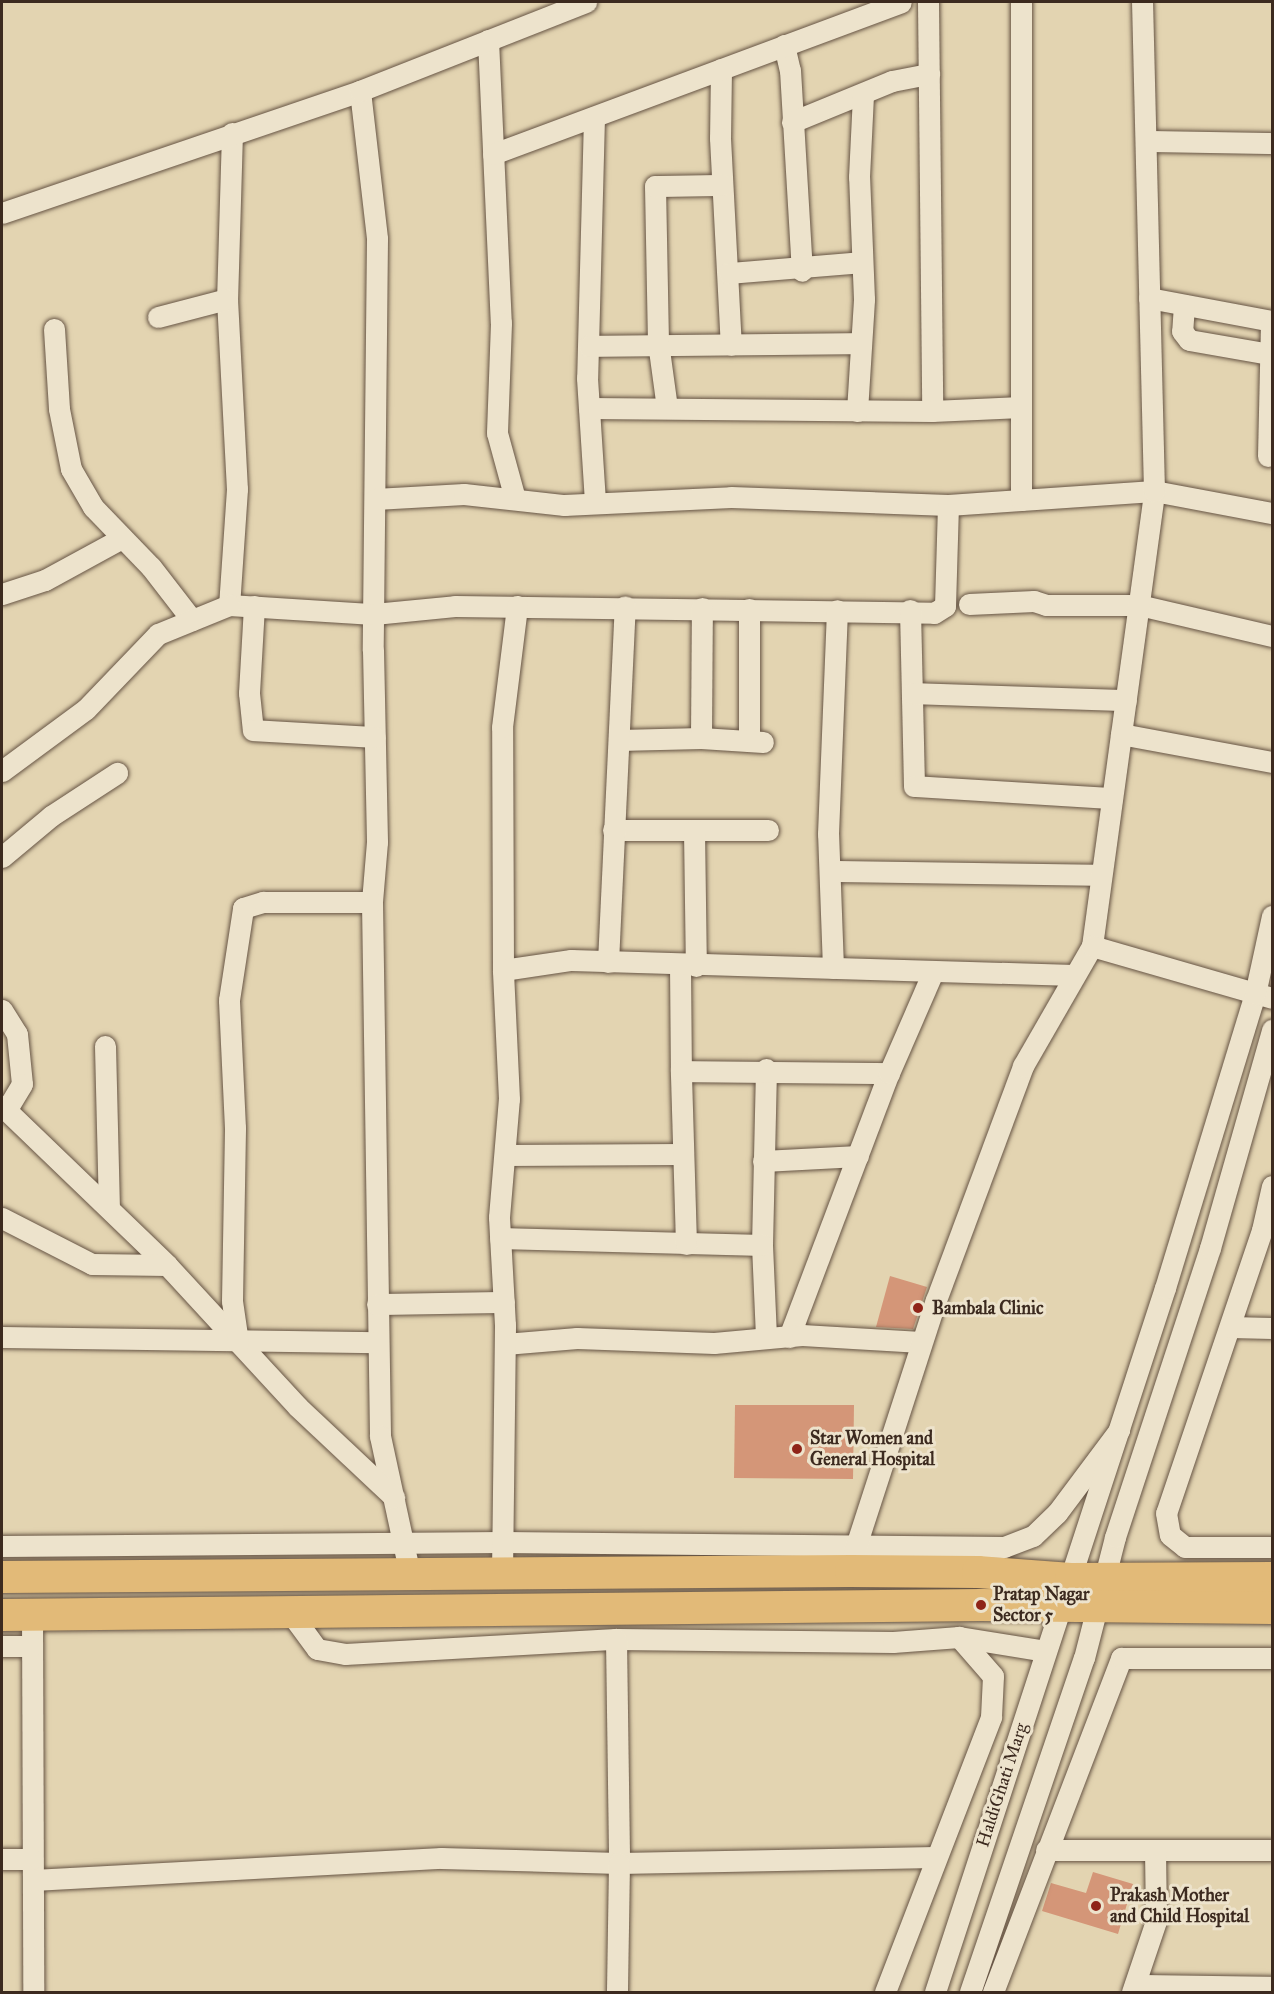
<!DOCTYPE html>
<style>
body{margin:0}
#map{position:relative;width:1274px;height:1994px;overflow:hidden;background:#e3d4b1;font-family:"IM FELL Great Primer",serif}
div>[style]{position:absolute}
[style*='--x']{left:calc(var(--x)*1px);top:calc(var(--y)*1px);width:calc(var(--w)*1px);rotate:calc(var(--a)*1deg)}
.building>*{inset:0;background:#d49678}
.roads{filter:drop-shadow(0 0 2px #665444) drop-shadow(0 0 2px #665444)}
.minor>*{height:21px;margin:-10.5px;padding:0 10.5px;transform-origin:10.5px;border-radius:10.5px;background:#ede3cc}
.highway>*{height:32px;margin:-16px;padding:0 16px;transform-origin:16px;border-radius:16px;background:#e2ba78}
.dots>*{width:16px;height:16px;translate:-50% -50%;box-sizing:border-box;border:3px solid #ede3cc;border-radius:50%}
span{translate:-50% -50%;white-space:nowrap;text-align:center;line-height:1.15;-webkit-text-stroke:6px #ede3cc;paint-order:stroke}
.poi-label{font-size:18px;color:#3c2a1f;font-weight:700}
.left{translate:0 -50%;text-align:left}
.street-label{font-size:18px;color:#3c2a1f}
.frame{position:absolute;inset:0;border:3px solid #3c2a1f;pointer-events:none}
</style>
<div id="map">
<div class="building">
<div style="clip-path:polygon(890px 1276px,927px 1287px,913px 1329px,876px 1327px)"></div>
<div style="clip-path:polygon(735px 1405px,854px 1405px,853px 1479px,734px 1478px)"></div>
<div style="clip-path:polygon(1093px 1872px,1133px 1884px,1118px 1934px,1042px 1911px,1051px 1883px,1086px 1893px)"></div>
</div>
<div class="roads">
<div class="minor">
<div style="--x:928;--y:2;--w:409;--a:89.4"></div>
<div style="--x:488;--y:40;--w:283;--a:87.4"></div>
<div style="--x:501;--y:323;--w:110;--a:92.1"></div>
<div style="--x:497;--y:433;--w:68;--a:74.7"></div>
<div style="--x:784;--y:45;--w:26;--a:77"></div>
<div style="--x:790;--y:70;--w:201;--a:86.6"></div>
<div style="--x:721;--y:69;--w:69;--a:90.8"></div>
<div style="--x:720;--y:138;--w:207;--a:87"></div>
<div style="--x:360;--y:91;--w:149;--a:83.4"></div>
<div style="--x:377;--y:239;--w:411;--a:90.6"></div>
<div style="--x:373;--y:650;--w:192;--a:88.8"></div>
<div style="--x:377;--y:842;--w:60;--a:94.8"></div>
<div style="--x:372;--y:902;--w:534;--a:89.14"></div>
<div style="--x:380;--y:1436;--w:142;--a:77.8"></div>
<div style="--x:594;--y:117;--w:261;--a:91.5"></div>
<div style="--x:587;--y:378;--w:125;--a:86.3"></div>
<div style="--x:792;--y:122;--w:108;--a:-22.3"></div>
<div style="--x:892;--y:81;--w:38;--a:-11"></div>
<div style="--x:232;--y:133;--w:166;--a:91.7"></div>
<div style="--x:227;--y:299;--w:190;--a:87"></div>
<div style="--x:237;--y:489;--w:116;--a:93.9"></div>
<div style="--x:229;--y:605;--w:145;--a:3.6"></div>
<div style="--x:374;--y:614;--w:81;--a:-5.6"></div>
<div style="--x:455;--y:606;--w:479;--a:0.8"></div>
<div style="--x:934;--y:613;--w:13;--a:-32"></div>
<div style="--x:945;--y:606;--w:101;--a:-88.3"></div>
<div style="--x:1146;--y:141;--w:126;--a:0.9"></div>
<div style="--x:493;--y:154;--w:435;--a:-20.4"></div>
<div style="--x:2;--y:213;--w:378;--a:-18.8"></div>
<div style="--x:360;--y:91;--w:243;--a:-21.5"></div>
<div style="--x:729;--y:273;--w:133;--a:-4.7"></div>
<div style="--x:1149;--y:298;--w:125;--a:10.6"></div>
<div style="--x:1184;--y:305;--w:26;--a:94"></div>
<div style="--x:1182;--y:331;--w:11;--a:52"></div>
<div style="--x:1189;--y:340;--w:81;--a:9.9"></div>
<div style="--x:158;--y:317;--w:71;--a:-14.6"></div>
<div style="--x:54;--y:329;--w:80;--a:86.4"></div>
<div style="--x:59;--y:409;--w:61;--a:78.7"></div>
<div style="--x:71;--y:469;--w:44;--a:59.9"></div>
<div style="--x:93;--y:507;--w:83;--a:46"></div>
<div style="--x:151;--y:567;--w:67;--a:52.3"></div>
<div style="--x:589;--y:346;--w:272;--a:-0.6"></div>
<div style="--x:589;--y:408;--w:343;--a:0.5"></div>
<div style="--x:932;--y:411;--w:89;--a:-2.6"></div>
<div style="--x:667;--y:408;--w:67;--a:-97.8"></div>
<div style="--x:658;--y:342;--w:156;--a:-91.1"></div>
<div style="--x:655;--y:186;--w:67;--a:-0.9"></div>
<div style="--x:857;--y:411;--w:112;--a:-86.4"></div>
<div style="--x:864;--y:299;--w:122;--a:-92.3"></div>
<div style="--x:859;--y:177;--w:83;--a:-87.2"></div>
<div style="--x:1268;--y:456;--w:135;--a:-88.7"></div>
<div style="--x:375;--y:499;--w:89;--a:-3.2"></div>
<div style="--x:464;--y:494;--w:101;--a:6.3"></div>
<div style="--x:564;--y:505;--w:167;--a:-2.7"></div>
<div style="--x:731;--y:497;--w:217;--a:2.1"></div>
<div style="--x:948;--y:505;--w:73;--a:-3.9"></div>
<div style="--x:1021;--y:500;--w:498;--a:-90"></div>
<div style="--x:1021;--y:500;--w:133;--a:-3.9"></div>
<div style="--x:1154;--y:491;--w:120;--a:10.6"></div>
<div style="--x:2;--y:594;--w:45;--a:-18"></div>
<div style="--x:45;--y:580;--w:88;--a:-28.6"></div>
<div style="--x:969;--y:604;--w:65;--a:-2.6"></div>
<div style="--x:1034;--y:601;--w:13;--a:18"></div>
<div style="--x:1046;--y:605;--w:93;--a:0"></div>
<div style="--x:1139;--y:605;--w:137;--a:13.1"></div>
<div style="--x:254;--y:606;--w:87;--a:93.3"></div>
<div style="--x:249;--y:693;--w:37;--a:84"></div>
<div style="--x:253;--y:730;--w:122;--a:3.3"></div>
<div style="--x:749;--y:609;--w:132;--a:90"></div>
<div style="--x:910;--y:610;--w:176;--a:88.7"></div>
<div style="--x:914;--y:786;--w:198;--a:3.5"></div>
<div style="--x:913;--y:693;--w:213;--a:1.9"></div>
<div style="--x:1121;--y:734;--w:154;--a:10.5"></div>
<div style="--x:701;--y:738;--w:62;--a:3.7"></div>
<div style="--x:619;--y:740;--w:82;--a:-1.4"></div>
<div style="--x:701;--y:738;--w:130;--a:-89.6"></div>
<div style="--x:2;--y:771;--w:104;--a:-36.4"></div>
<div style="--x:86;--y:709;--w:104;--a:-46.2"></div>
<div style="--x:158;--y:634;--w:77;--a:-22.2"></div>
<div style="--x:613;--y:830;--w:155;--a:0"></div>
<div style="--x:694;--y:830;--w:136;--a:89.2"></div>
<div style="--x:2;--y:857;--w:64;--a:-39.9"></div>
<div style="--x:51;--y:816;--w:79;--a:-33.1"></div>
<div style="--x:830;--y:871;--w:271;--a:0.8"></div>
<div style="--x:1092;--y:946;--w:459;--a:-82.2"></div>
<div style="--x:1154;--y:491;--w:489;--a:-91.4"></div>
<div style="--x:608;--y:962;--w:356;--a:-87.3"></div>
<div style="--x:680;--y:965;--w:106;--a:89.5"></div>
<div style="--x:833;--y:968;--w:134;--a:-92.1"></div>
<div style="--x:828;--y:834;--w:224;--a:-87.7"></div>
<div style="--x:503;--y:970;--w:243;--a:-90.2"></div>
<div style="--x:502;--y:727;--w:122;--a:-82.9"></div>
<div style="--x:2;--y:1010;--w:28;--a:58"></div>
<div style="--x:17;--y:1034;--w:50;--a:84.3"></div>
<div style="--x:22;--y:1084;--w:29;--a:121"></div>
<div style="--x:105;--y:1046;--w:162;--a:88.6"></div>
<div style="--x:766;--y:1069;--w:176;--a:91.3"></div>
<div style="--x:762;--y:1245;--w:93;--a:87.5"></div>
<div style="--x:2;--y:1106;--w:229;--a:43.9"></div>
<div style="--x:167;--y:1265;--w:193;--a:47.3"></div>
<div style="--x:298;--y:1407;--w:132;--a:43.2"></div>
<div style="--x:505;--y:1155;--w:177;--a:-0.3"></div>
<div style="--x:763;--y:1161;--w:95;--a:-3"></div>
<div style="--x:1272;--y:1186;--w:45;--a:102.8"></div>
<div style="--x:1262;--y:1230;--w:299;--a:108.7"></div>
<div style="--x:1166;--y:1513;--w:22;--a:80"></div>
<div style="--x:1170;--y:1535;--w:19;--a:39"></div>
<div style="--x:1185;--y:1547;--w:87;--a:0"></div>
<div style="--x:2;--y:1218;--w:101;--a:27.1"></div>
<div style="--x:92;--y:1264;--w:75;--a:0.8"></div>
<div style="--x:500;--y:1238;--w:262;--a:1.5"></div>
<div style="--x:686;--y:1244;--w:173;--a:-91.7"></div>
<div style="--x:681;--y:1071;--w:208;--a:0.6"></div>
<div style="--x:377;--y:1304;--w:127;--a:-0.9"></div>
<div style="--x:1230;--y:1327;--w:42;--a:1.4"></div>
<div style="--x:2;--y:1337;--w:376;--a:0.8"></div>
<div style="--x:789;--y:1337;--w:282;--a:-69.3"></div>
<div style="--x:889;--y:1073;--w:110;--a:-66.5"></div>
<div style="--x:238;--y:1342;--w:41;--a:-98.3"></div>
<div style="--x:232;--y:1301;--w:173;--a:-89"></div>
<div style="--x:235;--y:1128;--w:128;--a:-92.7"></div>
<div style="--x:229;--y:1000;--w:93;--a:-81.3"></div>
<div style="--x:243;--y:908;--w:21;--a:-17"></div>
<div style="--x:263;--y:902;--w:109;--a:0"></div>
<div style="--x:505;--y:1344;--w:72;--a:-4.8"></div>
<div style="--x:577;--y:1338;--w:137;--a:2.1"></div>
<div style="--x:714;--y:1343;--w:88;--a:-5.2"></div>
<div style="--x:802;--y:1335;--w:119;--a:3.4"></div>
<div style="--x:2;--y:1546;--w:501;--a:-0.46"></div>
<div style="--x:503;--y:1542;--w:501;--a:0.57"></div>
<div style="--x:1004;--y:1547;--w:31;--a:-21"></div>
<div style="--x:1033;--y:1536;--w:33;--a:-44"></div>
<div style="--x:1057;--y:1513;--w:104;--a:-53.2"></div>
<div style="--x:852;--y:1558;--w:271;--a:-72"></div>
<div style="--x:936;--y:1300;--w:250;--a:-69.6"></div>
<div style="--x:1023;--y:1066;--w:138;--a:-60.1"></div>
<div style="--x:1092;--y:946;--w:187;--a:16.1"></div>
<div style="--x:502;--y:1573;--w:248;--a:-89.3"></div>
<div style="--x:505;--y:1325;--w:108;--a:-93.2"></div>
<div style="--x:499;--y:1217;--w:118;--a:-85.2"></div>
<div style="--x:509;--y:1099;--w:129;--a:-92.7"></div>
<div style="--x:503;--y:970;--w:69;--a:-8.4"></div>
<div style="--x:571;--y:960;--w:503;--a:1.71"></div>
<div style="--x:32;--y:1614;--w:378;--a:89.8"></div>
<div style="--x:292;--y:1615;--w:42;--a:53.7"></div>
<div style="--x:317;--y:1649;--w:28;--a:10"></div>
<div style="--x:345;--y:1654;--w:271;--a:-3.2"></div>
<div style="--x:616;--y:1639;--w:277;--a:0.6"></div>
<div style="--x:893;--y:1642;--w:66;--a:-4.3"></div>
<div style="--x:959;--y:1637;--w:87;--a:9.2"></div>
<div style="--x:616;--y:1639;--w:224;--a:89.2"></div>
<div style="--x:619;--y:1863;--w:316;--a:-1.1"></div>
<div style="--x:2;--y:1646;--w:30;--a:0"></div>
<div style="--x:1046;--y:1850;--w:226;--a:0"></div>
<div style="--x:2;--y:1859;--w:30;--a:0"></div>
<div style="--x:33;--y:1880;--w:409;--a:-3.1"></div>
<div style="--x:441;--y:1858;--w:178;--a:1.6"></div>
<div style="--x:619;--y:1863;--w:129;--a:90.9"></div>
<div style="--x:1135;--y:1985;--w:137;--a:0.8"></div>
<div style="--x:885;--y:1992;--w:295;--a:-68.9"></div>
<div style="--x:991;--y:1717;--w:41;--a:-87.2"></div>
<div style="--x:993;--y:1676;--w:52;--a:-131.1"></div>
<div style="--x:935;--y:1992;--w:741;--a:-71.91"></div>
<div style="--x:1165;--y:1288;--w:307;--a:-73"></div>
<div style="--x:1255;--y:994;--w:80;--a:-77.7"></div>
<div style="--x:970;--y:1992;--w:353;--a:-71.2"></div>
<div style="--x:1084;--y:1658;--w:125;--a:-75.6"></div>
<div style="--x:1115;--y:1537;--w:304;--a:-71.8"></div>
<div style="--x:1210;--y:1248;--w:227;--a:-74.1"></div>
<div style="--x:993;--y:1992;--w:358;--a:-69"></div>
<div style="--x:1121;--y:1658;--w:151;--a:0"></div>
<div style="--x:1132;--y:1992;--w:75;--a:-71.3"></div>
<div style="--x:1156;--y:1921;--w:71;--a:-90.8"></div>
</div>
<div class="highway">
<div style="--x:2;--y:1577;--w:849;--a:-0.4"></div>
<div style="--x:851;--y:1571;--w:127;--a:0.5"></div>
<div style="--x:978;--y:1572;--w:93;--a:4.3"></div>
<div style="--x:1071;--y:1579;--w:201;--a:-0.3"></div>
<div style="--x:2;--y:1615;--w:979;--a:-0.59"></div>
<div style="--x:981;--y:1605;--w:291;--a:0.6"></div>
</div>
</div>
<div class="dots">
<div style="left:918px;top:1308px;background:#8f2418"></div>
<div style="left:797px;top:1449px;background:#8f2418"></div>
<div style="left:981px;top:1605px;background:#8f2418"></div>
<div style="left:1096px;top:1906px;background:#8f2418"></div>
</div>
<div class="poi-label">
<span class="left" style="left:932px;top:1308px">Bambala Clinic</span>
<span class="left" style="left:810px;top:1449px">Star Women and<br>General Hospital</span>
<span class="left" style="left:993px;top:1605px">Pratap Nagar<br>Sector 5</span>
<span class="left" style="left:1110px;top:1906px">Prakash Mother<br>and Child Hospital</span>
</div>
<div class="street-label">
<span style="left:1002px;top:1785px;rotate:-72deg">HaldiGhati Marg</span>
</div>
<div class="frame"></div>
</div>
